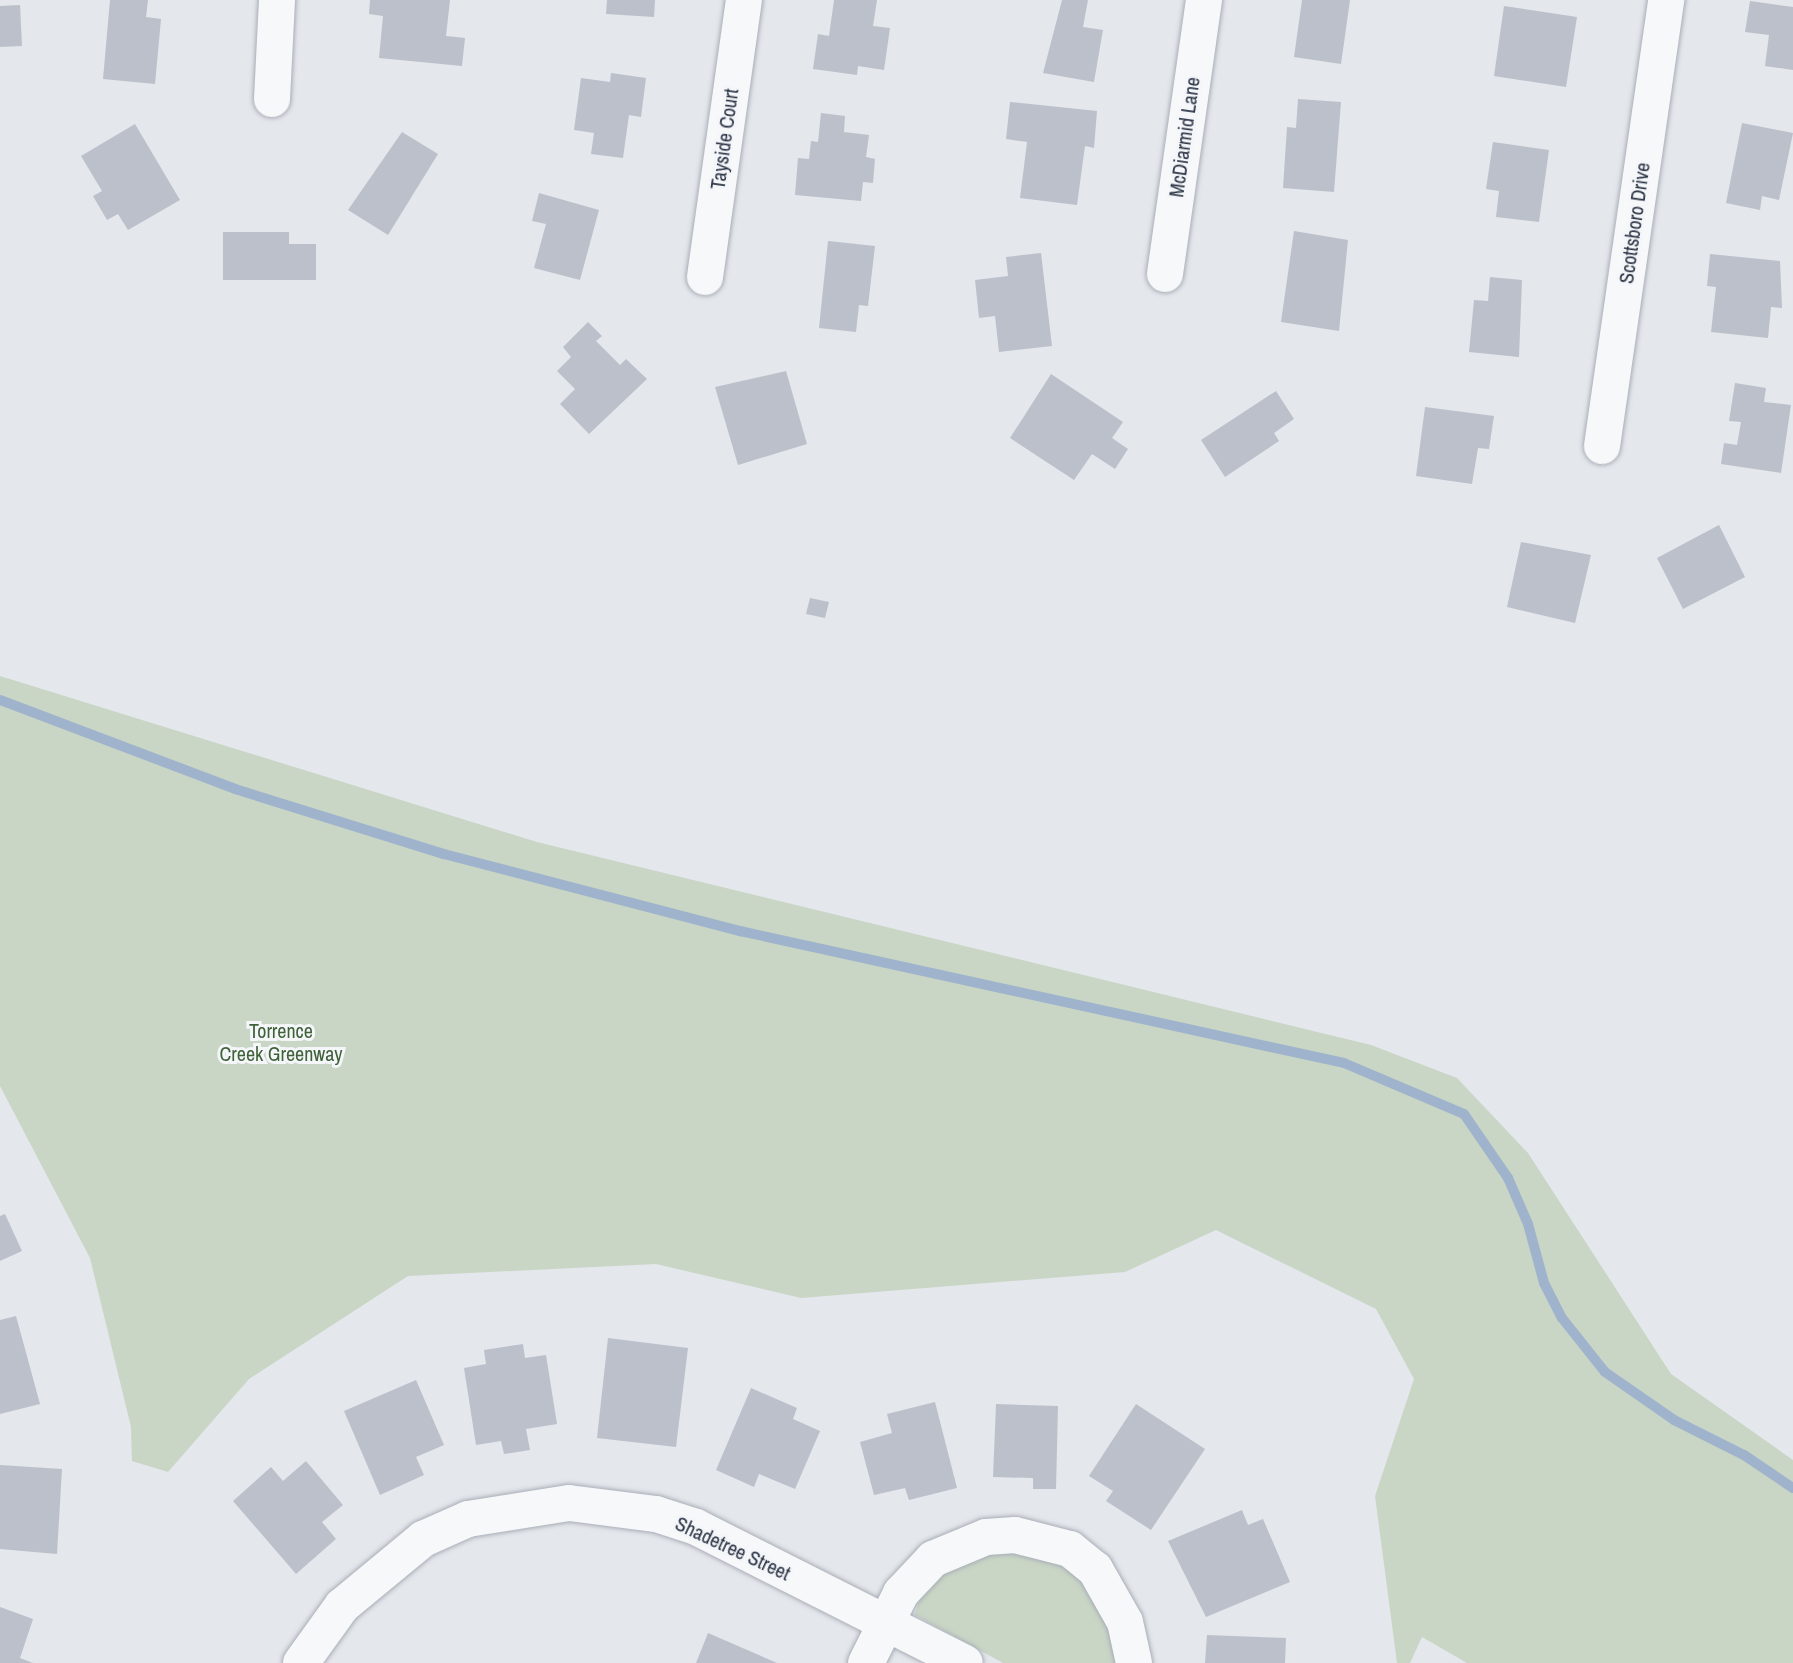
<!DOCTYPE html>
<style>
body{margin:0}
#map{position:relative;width:1793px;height:1663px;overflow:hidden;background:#e4e7ec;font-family:"Archivo Narrow",sans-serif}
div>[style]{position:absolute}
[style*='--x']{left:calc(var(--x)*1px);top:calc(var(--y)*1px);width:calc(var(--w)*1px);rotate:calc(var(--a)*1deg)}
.green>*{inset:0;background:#c9d6c5}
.stream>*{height:10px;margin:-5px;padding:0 5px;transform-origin:5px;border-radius:5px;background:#9fb4cc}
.building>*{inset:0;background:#bbc0ca}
.roads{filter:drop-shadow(0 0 2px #a9aeb7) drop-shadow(0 0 2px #a9aeb7)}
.minor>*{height:36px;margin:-18px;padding:0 18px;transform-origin:18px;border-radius:18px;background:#f7f8fa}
span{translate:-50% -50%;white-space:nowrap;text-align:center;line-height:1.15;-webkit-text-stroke:6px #f4f6f9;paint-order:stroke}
.street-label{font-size:20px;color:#2b3445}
.park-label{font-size:20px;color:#3f6138}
</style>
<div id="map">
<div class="green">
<div style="clip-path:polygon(0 676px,537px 842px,1371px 1045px,1457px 1078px,1528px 1153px,1671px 1374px,1793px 1460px,1793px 1663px,1467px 1663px,1422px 1637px,1410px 1663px,1397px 1663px,1375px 1496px,1414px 1379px,1376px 1309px,1216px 1230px,1125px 1272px,801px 1298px,656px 1264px,408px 1276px,249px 1379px,168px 1472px,132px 1461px,131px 1427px,90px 1258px,0 1086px)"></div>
<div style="clip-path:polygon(1020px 1553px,1064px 1567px,1099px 1597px,1119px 1663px,1003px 1663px,915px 1615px,920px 1596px,948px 1569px,978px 1556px)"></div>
</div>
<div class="stream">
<div style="--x:0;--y:700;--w:251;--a:20.7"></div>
<div style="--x:235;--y:789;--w:219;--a:17.3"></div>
<div style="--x:444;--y:854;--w:306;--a:14.6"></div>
<div style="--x:740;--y:931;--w:618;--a:12.33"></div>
<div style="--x:1344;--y:1063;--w:130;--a:23"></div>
<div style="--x:1464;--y:1114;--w:78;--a:55.5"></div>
<div style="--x:1508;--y:1178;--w:50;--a:66.5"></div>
<div style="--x:1528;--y:1224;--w:61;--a:74.8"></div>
<div style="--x:1544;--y:1283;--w:39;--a:63"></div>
<div style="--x:1562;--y:1318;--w:69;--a:51.5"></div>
<div style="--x:1605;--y:1372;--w:84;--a:34.8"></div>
<div style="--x:1674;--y:1420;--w:78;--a:26.6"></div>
<div style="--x:1744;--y:1455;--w:59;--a:34"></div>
</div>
<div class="building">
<div style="clip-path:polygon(110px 0,148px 0,146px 17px,161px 19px,155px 84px,103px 79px)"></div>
<div style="clip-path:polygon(370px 0,450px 0,446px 36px,465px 38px,462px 66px,379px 58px,383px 16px,369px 14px)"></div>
<div style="clip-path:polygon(607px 0,655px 0,654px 17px,606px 14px)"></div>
<div style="clip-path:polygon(834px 0,877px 0,873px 26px,890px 28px,884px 70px,858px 66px,857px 75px,813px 69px,818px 34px,829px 36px)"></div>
<div style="clip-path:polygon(1062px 0,1088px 0,1083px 27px,1103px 30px,1094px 82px,1043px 73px)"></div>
<div style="clip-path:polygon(1302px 0,1350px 0,1341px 64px,1294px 57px)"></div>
<div style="clip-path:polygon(1750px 1px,1793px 7px,1793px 70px,1765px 66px,1769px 35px,1745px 32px)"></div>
<div style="clip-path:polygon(20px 5px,22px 46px,0 47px,0 6px)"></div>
<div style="clip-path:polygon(1504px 6px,1577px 17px,1566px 87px,1494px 76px)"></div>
<div style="clip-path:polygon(611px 73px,646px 78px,641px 117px,629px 115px,623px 158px,591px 154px,594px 133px,574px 130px,581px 78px,610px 82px)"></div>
<div style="clip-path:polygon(1298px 99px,1341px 102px,1334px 192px,1283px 188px,1287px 127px,1296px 128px)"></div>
<div style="clip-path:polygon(1010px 102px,1097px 111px,1094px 148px,1085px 146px,1077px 205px,1020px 198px,1027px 142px,1006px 139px)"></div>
<div style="clip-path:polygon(821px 113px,845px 116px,844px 132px,869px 135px,866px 157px,875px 159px,873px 183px,863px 182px,861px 201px,795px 195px,798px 158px,809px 159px,811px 141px,818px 142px)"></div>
<div style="clip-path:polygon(1742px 123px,1793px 133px,1779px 200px,1762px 196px,1760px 210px,1726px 203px)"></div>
<div style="clip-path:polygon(135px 124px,180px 200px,128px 230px,118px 214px,107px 220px,93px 196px,102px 191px,81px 156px)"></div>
<div style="clip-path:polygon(402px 132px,438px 154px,388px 235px,348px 210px)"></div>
<div style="clip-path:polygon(1493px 142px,1549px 150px,1539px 222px,1496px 217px,1499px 191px,1486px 189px)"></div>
<div style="clip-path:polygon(539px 193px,599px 210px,580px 280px,534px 268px,546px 224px,532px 221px)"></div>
<div style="clip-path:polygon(1294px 231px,1348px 240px,1339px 331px,1281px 322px)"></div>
<div style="clip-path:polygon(223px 232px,289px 232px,289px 244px,316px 244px,316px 280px,223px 280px)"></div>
<div style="clip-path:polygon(828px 241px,875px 246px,868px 306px,859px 305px,856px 332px,819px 328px)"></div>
<div style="clip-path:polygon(1041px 253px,1052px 346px,999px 352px,995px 316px,979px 318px,975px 280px,1008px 276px,1006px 257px)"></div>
<div style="clip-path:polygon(1710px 254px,1780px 261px,1782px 308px,1771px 307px,1768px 338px,1711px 332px,1716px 287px,1707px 286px)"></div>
<div style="clip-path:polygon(1490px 277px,1522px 280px,1519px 357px,1469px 352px,1474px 300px,1488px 301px)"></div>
<div style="clip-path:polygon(588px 322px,602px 336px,596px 341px,620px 365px,626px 359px,647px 379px,589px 434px,560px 404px,575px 389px,557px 371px,571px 357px,563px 347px)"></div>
<div style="clip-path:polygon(786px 371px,807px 444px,738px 465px,715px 387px)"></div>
<div style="clip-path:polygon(1051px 374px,1123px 422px,1112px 438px,1128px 449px,1115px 469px,1092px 454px,1074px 480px,1010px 438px)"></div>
<div style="clip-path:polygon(1735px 383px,1766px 388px,1764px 402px,1791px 405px,1781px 473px,1721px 464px,1724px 443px,1737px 445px,1741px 422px,1729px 421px)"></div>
<div style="clip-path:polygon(1276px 391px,1294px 419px,1274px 433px,1279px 441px,1225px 477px,1201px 440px)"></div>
<div style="clip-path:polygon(1425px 407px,1494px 416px,1489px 449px,1478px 448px,1472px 484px,1416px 476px)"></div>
<div style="clip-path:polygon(1719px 525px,1745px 577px,1683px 609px,1657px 558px)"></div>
<div style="clip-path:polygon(1521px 542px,1591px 555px,1575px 623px,1507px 607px)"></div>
<div style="clip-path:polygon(810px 598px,829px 602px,825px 618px,806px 614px)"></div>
<div style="clip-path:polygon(5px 1214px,22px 1251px,0 1261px,0 1216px)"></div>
<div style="clip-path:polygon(16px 1316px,40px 1404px,0 1414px,0 1320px)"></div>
<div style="clip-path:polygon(608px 1338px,688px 1348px,676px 1447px,597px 1438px)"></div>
<div style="clip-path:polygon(523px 1344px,525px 1358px,546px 1355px,557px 1424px,526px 1429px,530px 1450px,504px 1454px,501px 1441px,476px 1445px,464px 1368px,486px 1364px,484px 1350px)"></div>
<div style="clip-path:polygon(416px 1380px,444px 1445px,416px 1457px,424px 1475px,380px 1495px,344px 1411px)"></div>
<div style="clip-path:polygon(751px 1388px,797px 1408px,793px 1419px,820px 1431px,795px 1489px,759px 1474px,754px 1487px,716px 1470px)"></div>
<div style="clip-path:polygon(935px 1402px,957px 1488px,909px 1500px,905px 1488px,874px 1495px,860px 1442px,892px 1433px,887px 1414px)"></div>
<div style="clip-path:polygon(996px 1404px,1058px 1406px,1056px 1489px,1033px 1489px,1033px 1478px,993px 1477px)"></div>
<div style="clip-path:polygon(1136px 1404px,1205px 1449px,1151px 1530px,1106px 1501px,1113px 1491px,1089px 1476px)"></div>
<div style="clip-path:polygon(306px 1461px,343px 1505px,322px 1522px,336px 1539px,296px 1574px,233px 1501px,271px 1467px,283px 1481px)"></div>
<div style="clip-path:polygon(0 1465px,62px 1469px,57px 1554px,0 1549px)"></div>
<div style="clip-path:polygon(1242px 1510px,1248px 1525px,1263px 1519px,1290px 1582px,1206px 1617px,1168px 1541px)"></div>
<div style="clip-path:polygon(0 1607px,33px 1619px,20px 1658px,33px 1663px,0 1663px)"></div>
<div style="clip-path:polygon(708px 1633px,777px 1663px,696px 1663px)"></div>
<div style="clip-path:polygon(1207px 1635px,1286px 1638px,1285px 1663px,1205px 1663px)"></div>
</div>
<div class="roads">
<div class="minor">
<div style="--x:272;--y:99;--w:99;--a:-87.1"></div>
<div style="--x:1165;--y:274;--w:277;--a:-81.9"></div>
<div style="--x:705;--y:277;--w:280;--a:-82"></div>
<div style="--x:1602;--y:446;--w:451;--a:-81.8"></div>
<div style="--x:301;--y:1663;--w:70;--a:-54.3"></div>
<div style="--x:342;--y:1606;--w:105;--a:-39.6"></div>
<div style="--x:423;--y:1539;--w:49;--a:-24"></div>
<div style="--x:468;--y:1519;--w:102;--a:-9"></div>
<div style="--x:569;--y:1503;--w:88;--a:7.2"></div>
<div style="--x:656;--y:1514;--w:42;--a:18"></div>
<div style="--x:696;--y:1527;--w:301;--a:26.8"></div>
<div style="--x:866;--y:1663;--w:78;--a:-63.4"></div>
<div style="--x:901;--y:1593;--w:47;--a:-46.7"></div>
<div style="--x:933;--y:1559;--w:57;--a:-22.5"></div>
<div style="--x:986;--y:1537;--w:29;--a:-4"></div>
<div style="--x:1015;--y:1535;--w:57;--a:14.3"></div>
<div style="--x:1070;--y:1549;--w:32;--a:39"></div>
<div style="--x:1095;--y:1569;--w:61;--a:60.5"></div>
<div style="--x:1125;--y:1622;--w:42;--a:77.6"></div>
</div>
</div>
<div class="street-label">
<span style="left:1184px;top:137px;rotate:-82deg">McDiarmid Lane</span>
<span style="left:724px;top:139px;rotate:-82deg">Tayside Court</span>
<span style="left:1634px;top:223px;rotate:-82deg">Scottsboro Drive</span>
<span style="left:733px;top:1548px;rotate:25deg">Shadetree Street</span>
</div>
<div class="park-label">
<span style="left:281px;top:1042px">Torrence<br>Creek Greenway</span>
</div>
</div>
